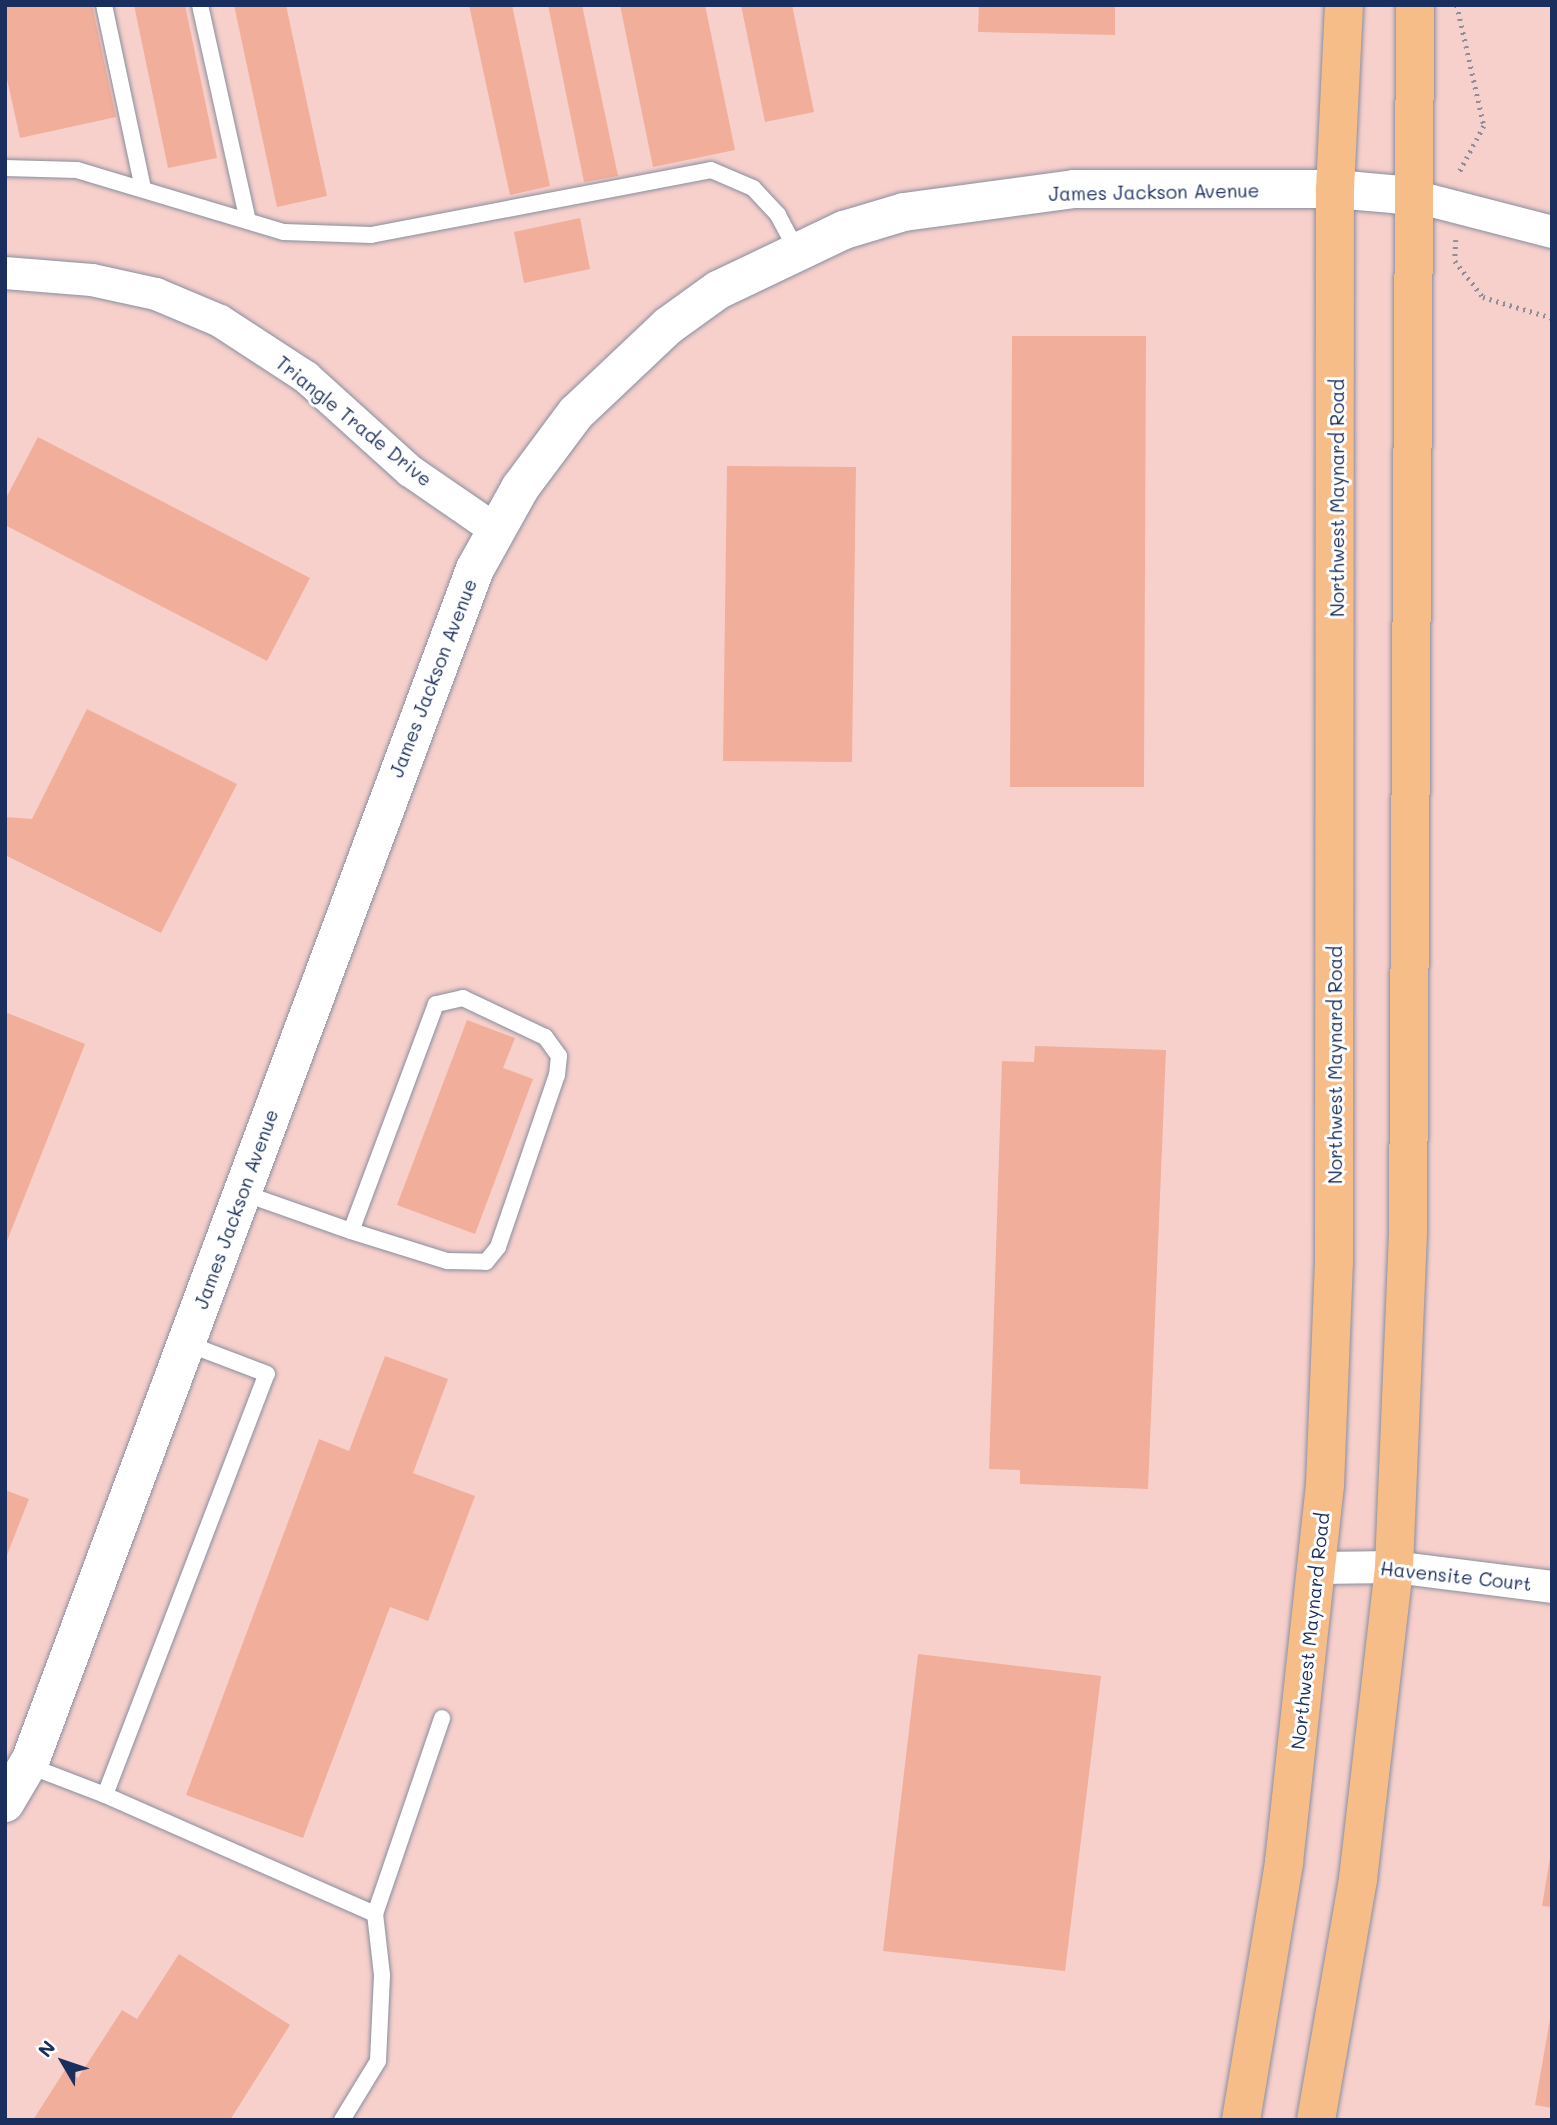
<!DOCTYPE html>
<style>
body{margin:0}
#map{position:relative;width:1557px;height:2125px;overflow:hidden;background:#faeddf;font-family:Mali,sans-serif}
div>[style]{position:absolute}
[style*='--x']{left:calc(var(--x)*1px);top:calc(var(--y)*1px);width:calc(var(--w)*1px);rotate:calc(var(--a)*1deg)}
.built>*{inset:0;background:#f7d0cc}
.building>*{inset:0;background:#f1ae9b}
.path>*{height:4.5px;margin-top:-2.25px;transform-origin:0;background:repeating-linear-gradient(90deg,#8a8e9e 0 2px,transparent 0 7px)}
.roads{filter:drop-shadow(0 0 2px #8a8e9e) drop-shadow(0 0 2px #8a8e9e)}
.service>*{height:16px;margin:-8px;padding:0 8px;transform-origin:8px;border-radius:8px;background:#fff}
.minor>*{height:32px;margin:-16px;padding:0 16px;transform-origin:16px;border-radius:16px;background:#fff}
.tertiary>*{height:38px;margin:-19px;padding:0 19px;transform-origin:19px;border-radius:19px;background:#fff}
.primary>*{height:38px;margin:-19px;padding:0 19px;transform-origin:19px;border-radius:19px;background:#f7bd88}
span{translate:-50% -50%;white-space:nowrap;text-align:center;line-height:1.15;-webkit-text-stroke:6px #fff;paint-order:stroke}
.street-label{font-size:19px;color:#1b2f5e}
.frame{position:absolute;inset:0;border:7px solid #1b2f5e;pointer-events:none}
.north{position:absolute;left:28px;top:2027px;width:70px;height:70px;-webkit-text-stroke:5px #fff;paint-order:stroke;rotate:309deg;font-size:19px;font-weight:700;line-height:28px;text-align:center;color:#1b2f5e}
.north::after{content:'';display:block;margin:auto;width:24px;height:32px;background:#1b2f5e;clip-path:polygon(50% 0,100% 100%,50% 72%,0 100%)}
</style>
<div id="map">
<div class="built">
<div style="clip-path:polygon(5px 5px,1552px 5px,1552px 2120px,5px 2120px)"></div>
</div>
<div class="building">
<div style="clip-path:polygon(5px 5px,92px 5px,116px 117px,20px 138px,5px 70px)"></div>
<div style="clip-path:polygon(134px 5px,185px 5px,217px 158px,168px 168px)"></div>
<div style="clip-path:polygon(234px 5px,286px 5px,327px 196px,277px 207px)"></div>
<div style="clip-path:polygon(469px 5px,512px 5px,550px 186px,510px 195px)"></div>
<div style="clip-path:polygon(548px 5px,582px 5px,618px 176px,584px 182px)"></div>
<div style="clip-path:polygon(620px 5px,705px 5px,735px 150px,653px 167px)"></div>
<div style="clip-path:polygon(741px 5px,792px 5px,814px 112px,765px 122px)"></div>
<div style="clip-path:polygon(979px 5px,1115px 5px,1115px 35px,978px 32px)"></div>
<div style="clip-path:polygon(580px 218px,590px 269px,524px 283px,514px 232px)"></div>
<div style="clip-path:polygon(1012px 336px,1146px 336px,1144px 787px,1010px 787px)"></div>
<div style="clip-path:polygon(38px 437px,310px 578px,267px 661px,5px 525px,5px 500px)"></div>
<div style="clip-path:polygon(727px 466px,856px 467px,852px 762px,723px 761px)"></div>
<div style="clip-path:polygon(87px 709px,237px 784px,161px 933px,5px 855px,5px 817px,32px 819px)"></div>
<div style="clip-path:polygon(5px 1012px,85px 1044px,5px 1246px)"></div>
<div style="clip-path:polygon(467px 1020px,515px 1038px,503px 1068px,533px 1079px,475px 1234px,397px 1205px)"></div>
<div style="clip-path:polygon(1035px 1046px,1166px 1050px,1148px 1489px,1020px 1484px,1020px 1470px,989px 1469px,1002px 1061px,1034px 1062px)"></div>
<div style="clip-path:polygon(385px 1356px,448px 1379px,413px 1473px,475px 1496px,428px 1621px,390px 1607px,303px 1838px,186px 1795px,319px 1439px,349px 1451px)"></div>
<div style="clip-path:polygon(5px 1490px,29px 1499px,5px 1560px)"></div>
<div style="clip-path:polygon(918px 1654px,1101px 1676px,1065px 1971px,883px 1951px)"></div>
<div style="clip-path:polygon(1550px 1858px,1552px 1858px,1552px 1907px,1542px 1906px)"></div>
<div style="clip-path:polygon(179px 1954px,290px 2025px,230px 2120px,33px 2120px,65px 2070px,78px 2078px,122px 2010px,137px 2019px)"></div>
<div style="clip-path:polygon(1550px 2019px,1552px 2019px,1552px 2108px,1535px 2105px)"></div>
</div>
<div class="path">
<div style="--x:1457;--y:5;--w:124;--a:77.4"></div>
<div style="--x:1484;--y:126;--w:55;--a:118"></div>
<div style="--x:1456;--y:240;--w:21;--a:93"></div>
<div style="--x:1455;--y:261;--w:46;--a:52.1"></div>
<div style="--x:1483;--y:297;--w:72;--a:16.9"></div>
</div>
<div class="roads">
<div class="service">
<div style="--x:104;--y:5;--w:187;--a:78"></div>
<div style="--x:200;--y:5;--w:221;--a:77.5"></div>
<div style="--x:5;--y:168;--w:72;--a:1.6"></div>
<div style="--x:77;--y:170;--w:216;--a:16.7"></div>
<div style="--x:284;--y:232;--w:87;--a:2"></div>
<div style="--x:371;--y:235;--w:346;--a:-10.8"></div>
<div style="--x:711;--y:170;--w:46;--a:23.2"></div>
<div style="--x:753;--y:188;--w:37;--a:47"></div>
<div style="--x:778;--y:215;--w:40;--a:62"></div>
<div style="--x:243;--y:1193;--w:114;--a:19.4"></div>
<div style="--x:351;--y:1231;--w:101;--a:17.4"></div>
<div style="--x:447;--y:1261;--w:39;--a:1"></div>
<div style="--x:486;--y:1262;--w:19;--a:-51"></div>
<div style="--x:498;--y:1247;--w:182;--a:-71.1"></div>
<div style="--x:557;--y:1075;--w:19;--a:-84"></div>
<div style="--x:559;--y:1056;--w:24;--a:-126"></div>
<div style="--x:545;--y:1037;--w:91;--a:-154.6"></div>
<div style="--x:463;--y:998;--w:28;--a:167"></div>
<div style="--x:436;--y:1004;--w:242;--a:110.5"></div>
<div style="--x:27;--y:1765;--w:84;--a:21"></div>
<div style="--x:105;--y:1795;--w:451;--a:-69"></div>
<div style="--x:267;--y:1374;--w:87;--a:-159.1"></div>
<div style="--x:105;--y:1795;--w:295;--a:23.8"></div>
<div style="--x:375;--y:1914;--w:207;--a:-71.1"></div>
<div style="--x:342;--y:2120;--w:69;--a:-58.6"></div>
<div style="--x:378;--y:2061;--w:86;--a:-87.3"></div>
<div style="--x:382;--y:1975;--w:61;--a:-96.5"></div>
</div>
<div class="minor">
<div style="--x:1413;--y:196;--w:144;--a:14.5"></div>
<div style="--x:5;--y:273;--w:87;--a:4.6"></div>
<div style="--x:92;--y:280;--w:66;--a:12.3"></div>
<div style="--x:156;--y:294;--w:69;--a:22.9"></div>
<div style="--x:220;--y:321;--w:103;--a:33.1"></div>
<div style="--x:306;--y:377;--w:140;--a:42.1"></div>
<div style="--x:410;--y:471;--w:104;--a:34.5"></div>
<div style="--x:1318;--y:1568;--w:76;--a:-0.8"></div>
<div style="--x:1394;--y:1567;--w:159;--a:7.2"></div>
</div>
<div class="tertiary">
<div style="--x:5;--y:1803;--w:51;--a:-59.4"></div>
<div style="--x:31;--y:1759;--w:1270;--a:-69.54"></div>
<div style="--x:475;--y:569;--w:93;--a:-60.9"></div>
<div style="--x:520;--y:488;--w:94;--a:-53.3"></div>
<div style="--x:576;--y:413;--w:127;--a:-43.4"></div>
<div style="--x:668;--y:326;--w:62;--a:-35.8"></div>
<div style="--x:718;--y:290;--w:140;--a:-25.5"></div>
<div style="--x:844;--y:230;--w:63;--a:-16.7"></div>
<div style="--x:904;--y:212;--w:172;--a:-7.7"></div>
<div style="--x:1074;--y:189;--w:261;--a:0"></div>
<div style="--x:1335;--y:189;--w:78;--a:5.1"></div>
</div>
<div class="primary">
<div style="--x:1241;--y:2120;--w:262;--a:-80.5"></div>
<div style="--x:1284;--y:1862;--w:379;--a:-83.8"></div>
<div style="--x:1325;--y:1485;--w:224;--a:-87.7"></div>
<div style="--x:1334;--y:1261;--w:1072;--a:-89.95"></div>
<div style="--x:1335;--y:189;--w:184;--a:-87.2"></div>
<div style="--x:1316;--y:2120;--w:245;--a:-80.1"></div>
<div style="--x:1358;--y:1879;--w:314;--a:-83.4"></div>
<div style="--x:1394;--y:1567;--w:335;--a:-87.6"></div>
<div style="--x:1408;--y:1232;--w:1227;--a:-89.67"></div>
</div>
</div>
<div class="street-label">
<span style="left:1154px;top:192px;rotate:-1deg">James Jackson Avenue</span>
<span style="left:354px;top:421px;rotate:39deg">Triangle Trade Drive</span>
<span style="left:1337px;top:498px;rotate:-90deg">Northwest Maynard Road</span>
<span style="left:433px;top:678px;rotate:-69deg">James Jackson Avenue</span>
<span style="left:1335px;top:1065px;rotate:-90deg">Northwest Maynard Road</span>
<span style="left:236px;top:1209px;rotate:-70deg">James Jackson Avenue</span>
<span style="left:1456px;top:1576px;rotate:6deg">Havensite Court</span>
<span style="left:1310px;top:1631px;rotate:-84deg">Northwest Maynard Road</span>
</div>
<div class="frame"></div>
<div class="north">N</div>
</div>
